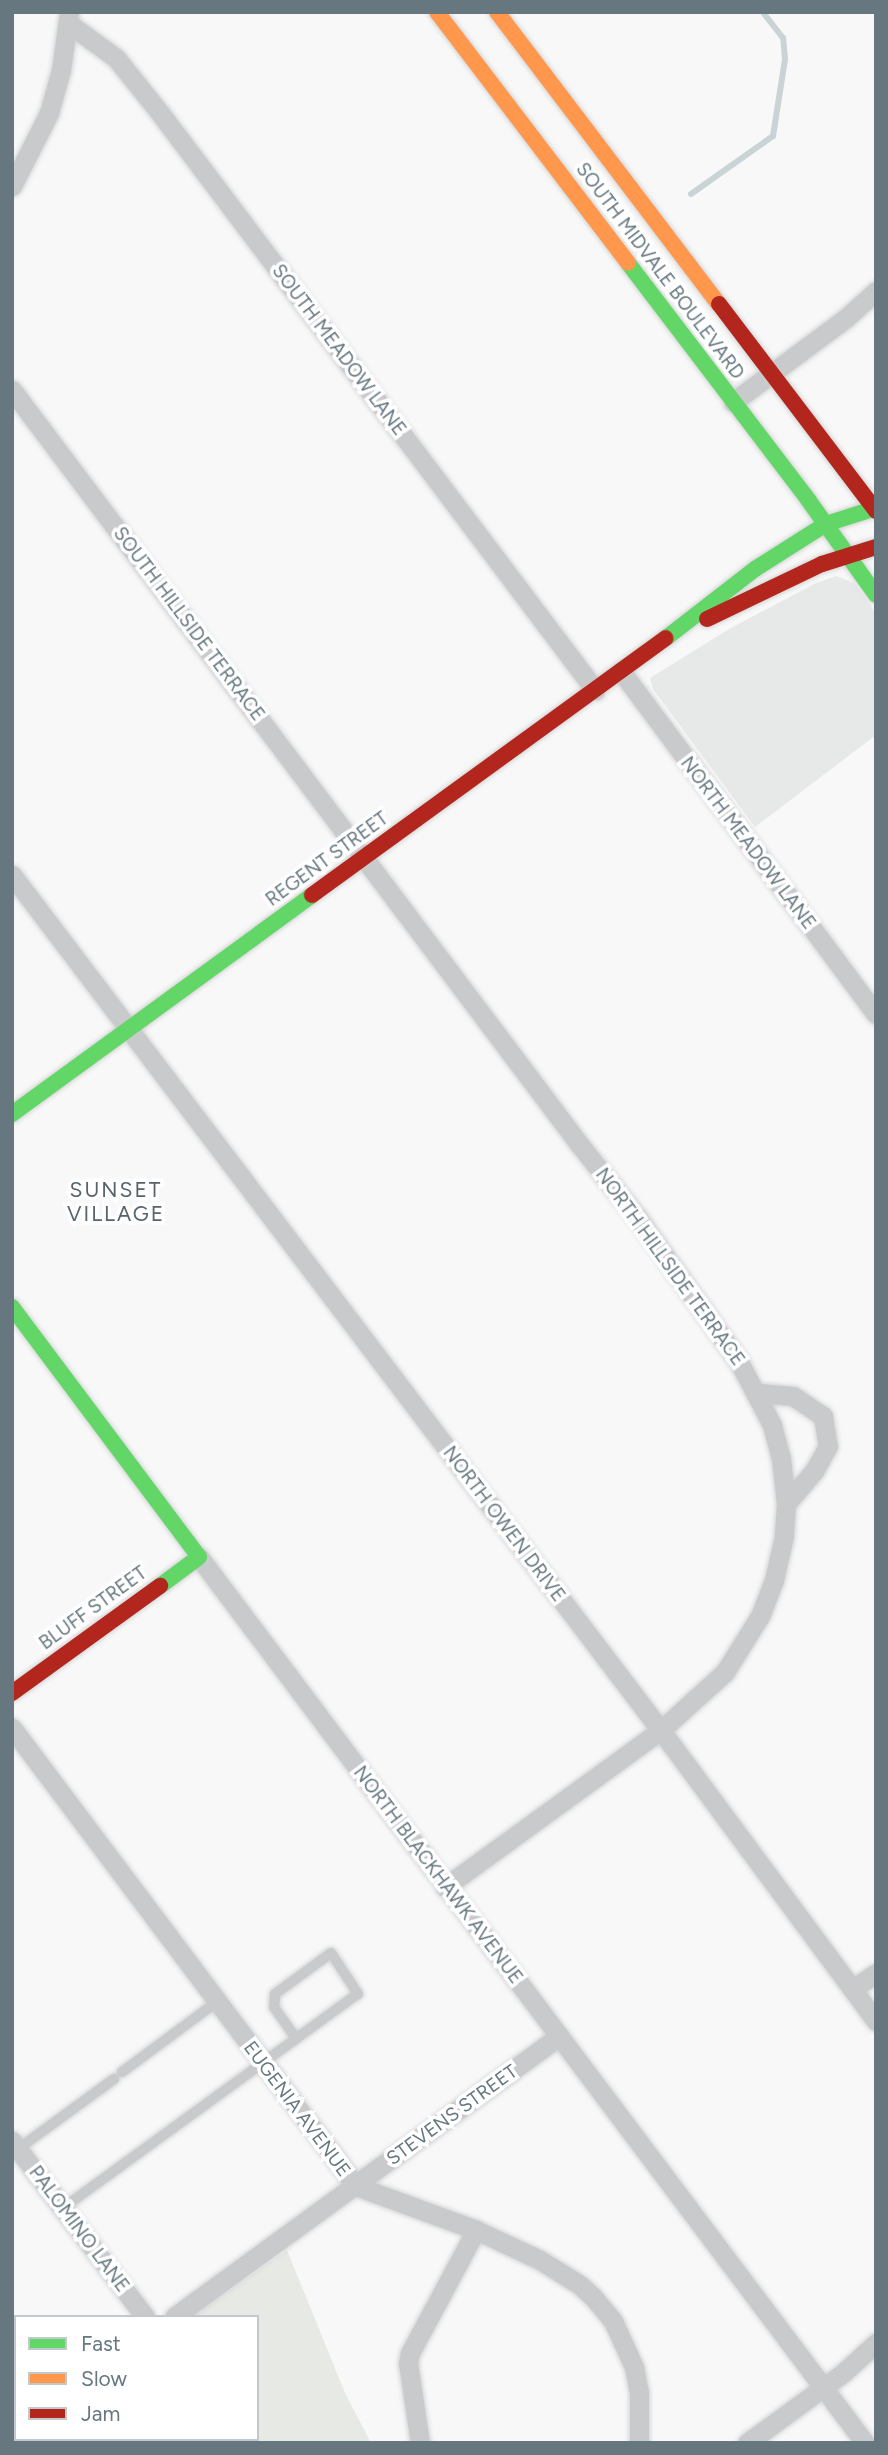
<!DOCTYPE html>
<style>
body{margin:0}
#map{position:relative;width:888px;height:2455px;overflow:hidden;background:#f8f8f8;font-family:Figtree,sans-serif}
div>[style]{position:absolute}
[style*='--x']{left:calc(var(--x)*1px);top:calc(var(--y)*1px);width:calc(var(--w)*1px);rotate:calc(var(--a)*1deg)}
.built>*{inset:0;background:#e7e9e8}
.green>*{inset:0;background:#e7e9e5}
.stream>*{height:6px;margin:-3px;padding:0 3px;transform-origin:3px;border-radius:3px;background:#cad4d6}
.roads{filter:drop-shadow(0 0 2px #d4d5d6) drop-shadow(0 0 2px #d4d5d6)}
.lane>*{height:10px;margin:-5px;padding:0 5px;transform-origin:5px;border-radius:5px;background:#c9cacb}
.street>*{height:19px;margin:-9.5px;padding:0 9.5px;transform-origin:9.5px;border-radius:9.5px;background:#c9cacb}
.fast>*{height:16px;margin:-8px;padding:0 8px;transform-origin:8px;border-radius:8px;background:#63d668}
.slow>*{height:16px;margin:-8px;padding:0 8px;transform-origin:8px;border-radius:8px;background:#ff974d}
.jam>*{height:16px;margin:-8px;padding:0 8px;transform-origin:8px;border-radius:8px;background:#b3261e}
span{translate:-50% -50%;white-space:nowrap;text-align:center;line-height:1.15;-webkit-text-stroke:7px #fff;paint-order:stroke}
.street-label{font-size:19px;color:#667780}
.neighbourhood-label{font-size:21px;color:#57646b;letter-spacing:2px}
.frame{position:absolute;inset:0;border:14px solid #667780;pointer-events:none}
.legend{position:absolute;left:14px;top:2315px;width:245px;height:126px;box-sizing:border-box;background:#fff;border:2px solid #c2c9cc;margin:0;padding:9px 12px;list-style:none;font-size:21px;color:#667780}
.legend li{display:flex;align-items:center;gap:14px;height:35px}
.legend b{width:35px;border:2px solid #c2c9cc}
</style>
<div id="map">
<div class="built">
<div style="clip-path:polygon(836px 576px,854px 583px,876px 613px,876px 735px,755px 827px,653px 689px,650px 678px,729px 629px,816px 583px)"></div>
</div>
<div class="green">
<div style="clip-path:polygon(287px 2250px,345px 2393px,371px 2443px,41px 2443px,44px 2439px,257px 2439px,257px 2317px,192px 2317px)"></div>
</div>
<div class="stream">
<div style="--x:691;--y:194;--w:100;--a:-35.3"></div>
<div style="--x:773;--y:136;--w:78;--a:-81.1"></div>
<div style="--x:785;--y:59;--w:21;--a:-95"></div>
<div style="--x:783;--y:38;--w:33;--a:-128"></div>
</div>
<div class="roads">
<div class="lane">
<div style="--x:122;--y:2072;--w:119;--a:-36.5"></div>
<div style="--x:18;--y:2149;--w:119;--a:-36.1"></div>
<div style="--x:63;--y:2208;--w:364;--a:-36"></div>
<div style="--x:358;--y:1994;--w:49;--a:-123.4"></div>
<div style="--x:331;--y:1953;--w:69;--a:143.8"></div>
<div style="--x:275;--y:1994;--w:13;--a:94"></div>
<div style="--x:274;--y:2007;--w:38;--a:55"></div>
</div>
<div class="street">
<div style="--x:68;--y:23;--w:59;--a:36.1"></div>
<div style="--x:116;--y:58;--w:70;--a:51.3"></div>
<div style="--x:160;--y:113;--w:723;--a:52.99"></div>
<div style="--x:12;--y:186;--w:82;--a:-63.1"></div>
<div style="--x:49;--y:113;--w:45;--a:-74.4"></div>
<div style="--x:61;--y:70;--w:59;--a:-82.1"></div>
<div style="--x:12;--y:390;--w:945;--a:53.05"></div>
<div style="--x:580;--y:1145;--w:92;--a:51.6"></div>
<div style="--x:637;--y:1217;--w:175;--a:54.8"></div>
<div style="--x:738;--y:1360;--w:73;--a:62.4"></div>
<div style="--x:772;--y:1425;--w:34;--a:75"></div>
<div style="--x:781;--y:1458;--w:46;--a:83.8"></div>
<div style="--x:786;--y:1504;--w:32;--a:94"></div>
<div style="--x:784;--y:1536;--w:45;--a:102.8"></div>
<div style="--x:774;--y:1580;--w:39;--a:111"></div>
<div style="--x:760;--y:1616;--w:66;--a:122"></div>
<div style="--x:725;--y:1672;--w:86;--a:137.8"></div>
<div style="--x:661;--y:1730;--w:267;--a:144"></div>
<div style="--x:733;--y:402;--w:141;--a:-36.6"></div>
<div style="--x:846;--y:318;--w:40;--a:-42"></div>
<div style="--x:621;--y:671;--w:427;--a:53.4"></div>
<div style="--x:12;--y:875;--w:1091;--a:52.83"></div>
<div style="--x:671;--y:1744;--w:345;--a:53.5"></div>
<div style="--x:758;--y:1393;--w:35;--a:5"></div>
<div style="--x:793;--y:1396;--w:36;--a:34"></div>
<div style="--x:823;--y:1416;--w:30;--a:81"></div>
<div style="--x:828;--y:1446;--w:29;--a:119"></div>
<div style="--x:814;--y:1471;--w:43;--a:130.3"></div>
<div style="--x:199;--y:1557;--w:1108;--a:53.07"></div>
<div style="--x:12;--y:1728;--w:573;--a:53.09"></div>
<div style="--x:356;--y:2186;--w:128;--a:20.1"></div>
<div style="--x:476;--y:2230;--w:71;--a:25.1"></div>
<div style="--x:540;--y:2260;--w:47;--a:32"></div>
<div style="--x:580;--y:2285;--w:18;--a:43"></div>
<div style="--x:593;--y:2297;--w:31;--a:50"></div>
<div style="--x:613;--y:2321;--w:51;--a:65.5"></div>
<div style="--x:634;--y:2367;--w:26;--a:79"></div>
<div style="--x:639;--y:2393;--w:50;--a:90"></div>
<div style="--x:853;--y:1989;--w:28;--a:-35"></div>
<div style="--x:12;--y:2141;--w:221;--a:52.9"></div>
<div style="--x:174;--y:2317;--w:477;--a:-36.1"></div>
<div style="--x:27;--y:2443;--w:4;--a:-63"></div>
<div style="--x:420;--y:2443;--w:81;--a:-98.5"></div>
<div style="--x:408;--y:2363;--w:10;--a:-79"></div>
<div style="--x:410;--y:2353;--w:140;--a:-61.8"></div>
<div style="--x:747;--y:2443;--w:119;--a:-36.1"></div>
<div style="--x:843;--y:2373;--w:45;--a:-42.3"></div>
</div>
<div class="fast">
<div style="--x:628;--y:263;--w:299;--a:52.7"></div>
<div style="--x:809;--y:501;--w:115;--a:54.5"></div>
<div style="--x:666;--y:638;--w:113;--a:-37.8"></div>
<div style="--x:755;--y:569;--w:84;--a:-32.4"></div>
<div style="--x:826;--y:524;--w:52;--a:-17.7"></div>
<div style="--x:12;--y:1114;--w:371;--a:-36.1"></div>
<div style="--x:12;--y:1307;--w:312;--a:53.2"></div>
<div style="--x:199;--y:1557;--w:49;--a:143.4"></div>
</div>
<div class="slow">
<div style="--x:437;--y:12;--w:315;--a:52.7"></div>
<div style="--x:497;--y:12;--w:367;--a:52.8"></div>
</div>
<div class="jam">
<div style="--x:719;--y:304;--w:260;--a:52.8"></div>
<div style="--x:707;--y:619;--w:127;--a:-25.6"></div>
<div style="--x:822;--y:564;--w:57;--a:-17.5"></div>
<div style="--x:312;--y:895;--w:437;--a:-36"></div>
<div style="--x:12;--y:1693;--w:183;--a:-35.9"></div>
</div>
</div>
<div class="street-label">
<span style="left:660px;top:271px;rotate:53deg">SOUTH MIDVALE BOULEVARD</span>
<span style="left:339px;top:350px;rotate:53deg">SOUTH MEADOW LANE</span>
<span style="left:189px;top:624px;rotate:53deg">SOUTH HILLSIDE TERRACE</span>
<span style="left:748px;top:843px;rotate:53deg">NORTH MEADOW LANE</span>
<span style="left:327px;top:859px;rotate:-36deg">REGENT STREET</span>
<span style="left:670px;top:1267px;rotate:54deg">NORTH HILLSIDE TERRACE</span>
<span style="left:504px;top:1524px;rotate:53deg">NORTH OWEN DRIVE</span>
<span style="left:93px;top:1608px;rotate:-36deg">BLUFF STREET</span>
<span style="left:438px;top:1875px;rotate:53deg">NORTH BLACKHAWK AVENUE</span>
<span style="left:297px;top:2109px;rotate:53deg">EUGENIA AVENUE</span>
<span style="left:452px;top:2115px;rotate:-36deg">STEVENS STREET</span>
<span style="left:79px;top:2229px;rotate:53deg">PALOMINO LANE</span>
</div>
<div class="neighbourhood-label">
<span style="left:116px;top:1202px">SUNSET<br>VILLAGE</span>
</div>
<div class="frame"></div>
<ul class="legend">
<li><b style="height:9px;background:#63d668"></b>Fast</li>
<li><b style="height:9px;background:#ff974d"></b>Slow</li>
<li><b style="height:9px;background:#b3261e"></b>Jam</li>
</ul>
</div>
